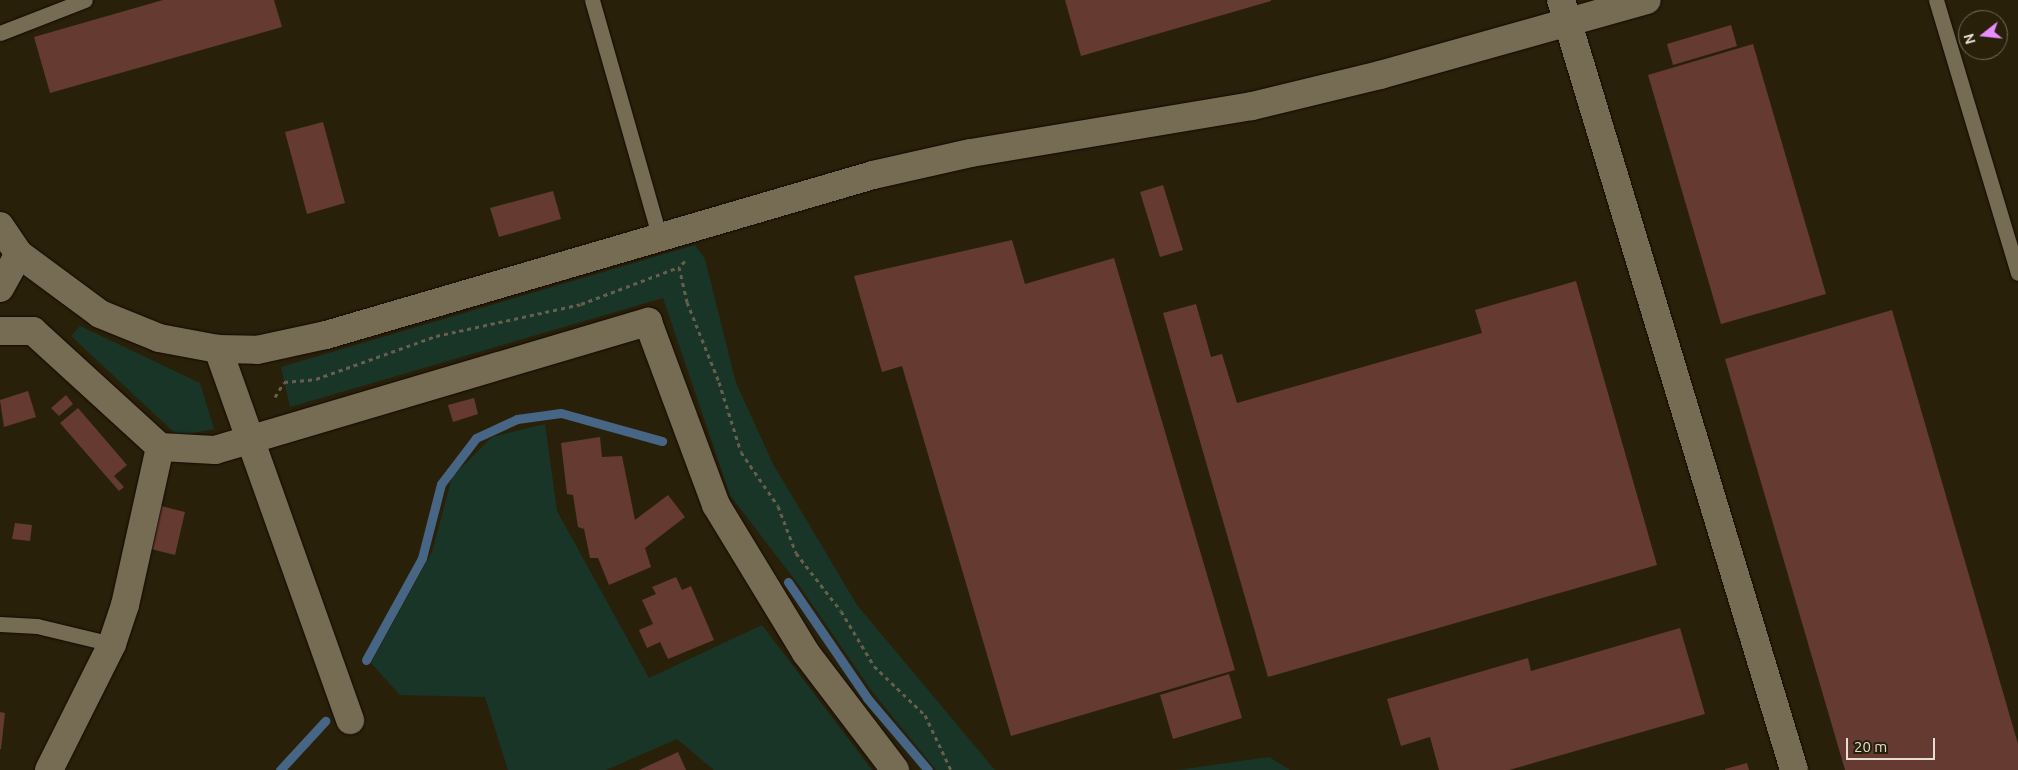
<!DOCTYPE html>
<style>
body{margin:0}
#map{position:relative;width:2018px;height:770px;overflow:hidden;background:#29200a;font-family:Ubuntu,sans-serif}
div>[style]{position:absolute}
[style*='--x']{left:calc(var(--x)*1px);top:calc(var(--y)*1px);width:calc(var(--w)*1px);rotate:calc(var(--a)*1deg)}
.green>*{inset:0;background:#193527}
.stream>*{height:9px;margin:-4.5px;padding:0 4.5px;transform-origin:4.5px;border-radius:4.5px;background:#476685}
.building>*{inset:0;background:#643a31}
.path>*{height:3px;margin-top:-1.5px;transform-origin:0;background:repeating-linear-gradient(90deg,#675e4b 0 4px,transparent 0 8px)}
.roads{filter:drop-shadow(0 0 1px #120900) drop-shadow(0 0 1px #120900)}
.service>*{height:15px;margin:-7.5px;padding:0 7.5px;transform-origin:7.5px;border-radius:7.5px;background:#766b53}
.minor>*{height:28px;margin:-14px;padding:0 14px;transform-origin:14px;border-radius:14px;background:#766b53}
.tertiary>*{height:28px;margin:-14px;padding:0 14px;transform-origin:14px;border-radius:14px;background:#766b53}
span{translate:-50% -50%;white-space:nowrap;text-align:center;line-height:1.15;-webkit-text-stroke:4px #29200a;paint-order:stroke}
.north{position:absolute;left:1958px;top:10px;width:50px;height:50px;box-sizing:border-box;background:#29200a;border:1px solid #746c5a;border-radius:50%;rotate:254deg;font-size:14px;font-weight:700;line-height:20px;text-align:center;color:#e5ded1}
.north::after{content:'';display:block;margin:auto;width:18px;height:22px;background:#e88eff;clip-path:polygon(50% 0,100% 100%,50% 72%,0 100%)}
.scale{position:absolute;left:1846px;top:738px;width:89px;height:22px;box-sizing:border-box;border:2px solid #e5ded1;border-top:0;padding-left:6px;font-size:15px;line-height:18px;white-space:nowrap;color:#e5ded1;-webkit-text-stroke:4px #29200a;paint-order:stroke}
</style>
<div id="map">
<div class="green">
<div style="clip-path:polygon(695px 245px,705px 259px,736px 383px,773px 464px,857px 605px,995px 770px,936px 770px,871px 690px,801px 588px,730px 495px,663px 298px,290px 407px,281px 367px)"></div>
<div style="clip-path:polygon(80px 326px,200px 383px,214px 429px,178px 436px,71px 336px)"></div>
<div style="clip-path:polygon(545px 424px,557px 511px,649px 678px,762px 625px,872px 770px,714px 770px,677px 739px,606px 770px,508px 770px,485px 697px,400px 695px,371px 663px,432px 552px,452px 477px,492px 437px)"></div>
<div style="clip-path:polygon(1269px 757px,1290px 770px,1177px 770px)"></div>
</div>
<div class="stream">
<div style="--x:788;--y:582;--w:140;--a:55.7"></div>
<div style="--x:867;--y:698;--w:94;--a:49.7"></div>
<div style="--x:366;--y:660;--w:116;--a:-61.2"></div>
<div style="--x:422;--y:558;--w:76;--a:-75.6"></div>
<div style="--x:441;--y:484;--w:58;--a:-52.7"></div>
<div style="--x:476;--y:438;--w:45;--a:-24.9"></div>
<div style="--x:517;--y:419;--w:44;--a:-7.8"></div>
<div style="--x:561;--y:413;--w:105;--a:15.5"></div>
<div style="--x:280;--y:770;--w:67;--a:-47.4"></div>
</div>
<div class="building">
<div style="clip-path:polygon(163px 0,274px 0,282px 27px,50px 93px,34px 37px)"></div>
<div style="clip-path:polygon(1065px 0,1271px 0,1271px 1px,1081px 56px)"></div>
<div style="clip-path:polygon(1731px 25px,1737px 46px,1673px 65px,1667px 44px)"></div>
<div style="clip-path:polygon(1753px 44px,1826px 294px,1721px 324px,1648px 75px)"></div>
<div style="clip-path:polygon(323px 122px,345px 203px,307px 214px,285px 132px)"></div>
<div style="clip-path:polygon(1163px 185px,1183px 250px,1160px 257px,1140px 192px)"></div>
<div style="clip-path:polygon(553px 191px,561px 219px,499px 237px,490px 208px)"></div>
<div style="clip-path:polygon(1012px 240px,1025px 284px,1114px 258px,1235px 670px,1011px 736px,902px 366px,882px 372px,854px 276px)"></div>
<div style="clip-path:polygon(1576px 281px,1657px 565px,1268px 677px,1163px 313px,1196px 304px,1211px 357px,1222px 354px,1237px 403px,1482px 333px,1475px 310px)"></div>
<div style="clip-path:polygon(1892px 310px,2018px 744px,2018px 770px,1845px 770px,1725px 359px)"></div>
<div style="clip-path:polygon(28px 391px,36px 417px,4px 427px,0 400px)"></div>
<div style="clip-path:polygon(66px 395px,73px 404px,59px 416px,51px 408px)"></div>
<div style="clip-path:polygon(474px 398px,478px 414px,453px 422px,448px 405px)"></div>
<div style="clip-path:polygon(78px 408px,127px 465px,114px 476px,124px 487px,119px 491px,60px 423px)"></div>
<div style="clip-path:polygon(600px 437px,602px 457px,622px 456px,635px 520px,668px 495px,685px 517px,645px 548px,651px 567px,609px 585px,598px 558px,590px 558px,584px 529px,578px 527px,573px 495px,567px 494px,561px 443px)"></div>
<div style="clip-path:polygon(161px 506px,185px 512px,175px 555px,151px 549px)"></div>
<div style="clip-path:polygon(15px 523px,32px 525px,30px 541px,12px 539px)"></div>
<div style="clip-path:polygon(676px 577px,682px 590px,691px 586px,714px 640px,668px 659px,660px 642px,647px 648px,639px 630px,653px 624px,642px 600px,656px 594px,652px 587px)"></div>
<div style="clip-path:polygon(1680px 628px,1705px 714px,1509px 770px,1439px 770px,1430px 737px,1401px 746px,1387px 699px,1528px 658px,1531px 671px)"></div>
<div style="clip-path:polygon(1229px 674px,1242px 718px,1173px 739px,1160px 695px)"></div>
<div style="clip-path:polygon(0 712px,5px 713px,1px 749px,0 749px)"></div>
<div style="clip-path:polygon(678px 752px,686px 770px,639px 770px)"></div>
<div style="clip-path:polygon(1747px 763px,1749px 770px,1725px 770px,1725px 769px)"></div>
</div>
<div class="path">
<div style="--x:685;--y:261;--w:8;--a:135"></div>
<div style="--x:679;--y:267;--w:36;--a:77"></div>
<div style="--x:687;--y:302;--w:86;--a:68.2"></div>
<div style="--x:719;--y:382;--w:73;--a:72.6"></div>
<div style="--x:741;--y:452;--w:65;--a:55.6"></div>
<div style="--x:778;--y:506;--w:50;--a:69"></div>
<div style="--x:796;--y:553;--w:73;--a:52.2"></div>
<div style="--x:841;--y:611;--w:64;--a:59"></div>
<div style="--x:874;--y:666;--w:71;--a:43.9"></div>
<div style="--x:925;--y:715;--w:61;--a:64.7"></div>
<div style="--x:275;--y:397;--w:17;--a:-59"></div>
<div style="--x:284;--y:382;--w:32;--a:-5"></div>
<div style="--x:316;--y:379;--w:127;--a:-19.7"></div>
<div style="--x:436;--y:336;--w:148;--a:-12.4"></div>
<div style="--x:581;--y:304;--w:105;--a:-20.7"></div>
</div>
<div class="roads">
<div class="service">
<div style="--x:592;--y:0;--w:248;--a:74.1"></div>
<div style="--x:1936;--y:0;--w:285;--a:73.3"></div>
<div style="--x:0;--y:33;--w:91;--a:-21.2"></div>
<div style="--x:0;--y:624;--w:37;--a:3"></div>
<div style="--x:37;--y:626;--w:77;--a:13.5"></div>
</div>
<div class="minor">
<div style="--x:0;--y:331;--w:33;--a:0"></div>
<div style="--x:33;--y:331;--w:172;--a:42.4"></div>
<div style="--x:160;--y:447;--w:55;--a:3.1"></div>
<div style="--x:215;--y:450;--w:452;--a:-16.5"></div>
<div style="--x:648;--y:322;--w:195;--a:69.6"></div>
<div style="--x:716;--y:505;--w:173;--a:58.7"></div>
<div style="--x:806;--y:653;--w:147;--a:52.7"></div>
<div style="--x:218;--y:349;--w:394;--a:70.4"></div>
<div style="--x:49;--y:770;--w:141;--a:-63.4"></div>
<div style="--x:112;--y:644;--w:41;--a:-71.6"></div>
<div style="--x:125;--y:605;--w:162;--a:-77.5"></div>
</div>
<div class="tertiary">
<div style="--x:1561;--y:0;--w:804;--a:73.16"></div>
<div style="--x:0;--y:226;--w:34;--a:56"></div>
<div style="--x:19;--y:254;--w:101;--a:36.5"></div>
<div style="--x:100;--y:314;--w:64;--a:22.1"></div>
<div style="--x:159;--y:338;--w:60;--a:10.6"></div>
<div style="--x:218;--y:349;--w:39;--a:1"></div>
<div style="--x:257;--y:350;--w:71;--a:-12.3"></div>
<div style="--x:326;--y:335;--w:570;--a:-16.3"></div>
<div style="--x:873;--y:175;--w:100;--a:-12.7"></div>
<div style="--x:971;--y:153;--w:285;--a:-9.5"></div>
<div style="--x:1252;--y:106;--w:132;--a:-13.6"></div>
<div style="--x:1380;--y:75;--w:277;--a:-15.7"></div>
<div style="--x:0;--y:288;--w:39;--a:-61"></div>
</div>
</div>
<div class="north">N</div>
<div class="scale">20 m</div>
</div>
